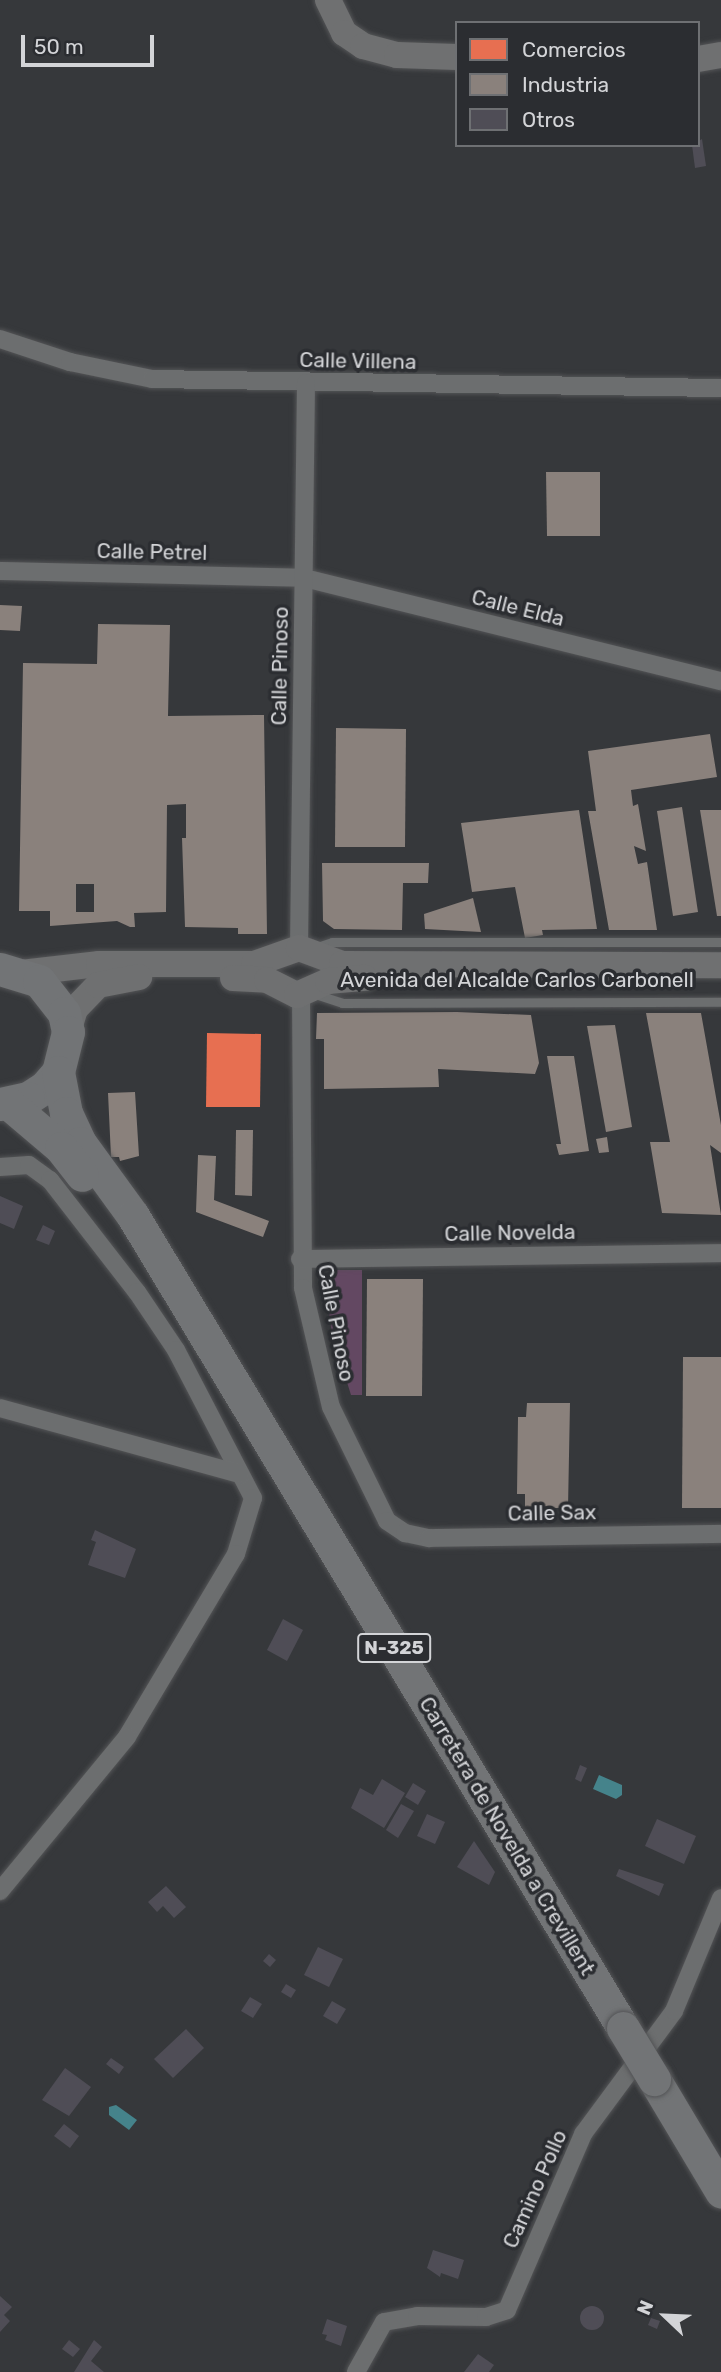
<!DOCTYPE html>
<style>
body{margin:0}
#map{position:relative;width:721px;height:2372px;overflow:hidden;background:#36383b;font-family:Rubik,sans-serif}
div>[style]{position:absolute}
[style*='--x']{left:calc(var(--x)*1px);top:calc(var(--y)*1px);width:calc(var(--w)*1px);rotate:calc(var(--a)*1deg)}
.green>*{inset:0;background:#634862}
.water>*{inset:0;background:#45838b}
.shops>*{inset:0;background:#e76f51}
.industry>*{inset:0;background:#8a817c}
.building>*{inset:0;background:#4f4d56}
.round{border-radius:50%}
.roads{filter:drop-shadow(0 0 2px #535456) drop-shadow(0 0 2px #535456)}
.lane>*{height:9px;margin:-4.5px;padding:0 4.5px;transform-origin:4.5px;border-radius:4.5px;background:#6c6e6f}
.street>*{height:18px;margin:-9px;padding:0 9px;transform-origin:9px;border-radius:9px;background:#6c6e6f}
.secondary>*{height:26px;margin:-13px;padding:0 13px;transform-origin:13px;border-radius:13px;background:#6f7071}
.highway>*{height:33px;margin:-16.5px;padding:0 16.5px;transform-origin:16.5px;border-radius:16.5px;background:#727476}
.bridges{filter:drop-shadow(0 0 2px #535456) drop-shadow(0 0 2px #535456)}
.highway-bridge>*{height:33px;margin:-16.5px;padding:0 16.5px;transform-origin:16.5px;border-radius:16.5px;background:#727476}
span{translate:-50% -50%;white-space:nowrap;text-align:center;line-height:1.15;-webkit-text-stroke:7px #2b2d31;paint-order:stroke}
.shield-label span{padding:2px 5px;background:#2b2d31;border:2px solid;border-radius:5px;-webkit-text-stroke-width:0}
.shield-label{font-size:19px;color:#d3d4d7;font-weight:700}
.street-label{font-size:21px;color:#d3d4d7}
.legend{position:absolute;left:455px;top:21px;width:245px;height:126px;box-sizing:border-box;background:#2b2d31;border:2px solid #6e7073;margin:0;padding:9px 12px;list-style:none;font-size:21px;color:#d3d4d7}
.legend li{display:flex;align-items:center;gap:14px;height:35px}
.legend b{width:35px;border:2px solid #6e7073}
.north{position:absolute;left:630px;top:2281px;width:70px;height:70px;-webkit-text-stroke:5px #2b2d31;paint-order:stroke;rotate:293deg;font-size:19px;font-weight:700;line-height:28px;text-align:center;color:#d3d4d7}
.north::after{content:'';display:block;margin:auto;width:24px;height:32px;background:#d3d4d7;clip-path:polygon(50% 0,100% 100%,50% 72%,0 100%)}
.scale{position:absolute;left:21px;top:35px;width:133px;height:32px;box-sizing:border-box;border:4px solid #d3d4d7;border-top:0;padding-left:9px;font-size:21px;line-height:24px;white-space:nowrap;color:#d3d4d7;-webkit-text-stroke:5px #2b2d31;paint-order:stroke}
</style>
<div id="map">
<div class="green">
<div style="clip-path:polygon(330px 1270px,362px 1270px,362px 1395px,351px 1395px,332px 1334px,325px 1283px)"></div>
</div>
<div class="water">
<div style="clip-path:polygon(599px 1775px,622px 1785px,622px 1795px,616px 1799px,593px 1789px)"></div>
<div style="clip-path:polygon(116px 2105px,137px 2120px,129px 2130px,109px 2115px,109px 2107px)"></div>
</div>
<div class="shops">
<div style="clip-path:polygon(207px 1033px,261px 1034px,260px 1107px,206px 1107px)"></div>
</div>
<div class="industry">
<div style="clip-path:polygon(546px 472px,600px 472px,600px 536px,547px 536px)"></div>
<div style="clip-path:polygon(0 605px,22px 606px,20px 631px,0 630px)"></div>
<div style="clip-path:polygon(evenodd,98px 624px,170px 625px,168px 716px,264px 715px,267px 934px,238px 934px,238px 928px,185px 927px,182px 838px,186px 838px,186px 804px,167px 805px,166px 912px,134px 913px,135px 927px,130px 927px,117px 921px,50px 926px,50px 911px,19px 911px,23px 663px,97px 664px,98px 624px,76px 884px,94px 884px,94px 912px,76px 912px,76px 884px)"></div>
<div style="clip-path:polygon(336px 728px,406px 729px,405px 847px,335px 847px)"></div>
<div style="clip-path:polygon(710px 734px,717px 777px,631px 790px,633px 806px,638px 804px,646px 851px,634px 846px,638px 864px,647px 862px,657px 930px,609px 930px,588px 811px,596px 811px,588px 751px)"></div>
<div style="clip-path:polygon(682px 807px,698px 912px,673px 916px,657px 811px)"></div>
<div style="clip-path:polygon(579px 810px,597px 929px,542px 930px,543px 935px,525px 938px,515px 887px,472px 892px,461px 823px)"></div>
<div style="clip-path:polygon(700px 810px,721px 810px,721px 916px,717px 916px)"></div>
<div style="clip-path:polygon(322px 863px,429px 863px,428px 883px,403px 883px,402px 930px,334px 929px,323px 921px)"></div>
<div style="clip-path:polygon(473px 898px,481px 932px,425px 929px,424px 914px)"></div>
<div style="clip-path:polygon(457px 1012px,531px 1015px,539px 1063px,535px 1074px,438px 1069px,439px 1087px,324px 1089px,324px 1039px,316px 1039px,317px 1013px)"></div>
<div style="clip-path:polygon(646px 1013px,701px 1013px,721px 1125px,721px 1153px,710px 1145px,721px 1215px,662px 1213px,650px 1142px,670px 1142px)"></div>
<div style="clip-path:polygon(615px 1025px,632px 1127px,606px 1132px,587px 1026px)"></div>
<div style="clip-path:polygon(547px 1056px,574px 1056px,589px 1151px,559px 1155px,556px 1144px,561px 1144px)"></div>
<div style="clip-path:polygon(135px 1092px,139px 1156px,120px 1161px,119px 1157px,111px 1157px,108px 1093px)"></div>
<div style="clip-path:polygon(236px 1130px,253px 1130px,252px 1196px,235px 1195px)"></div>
<div style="clip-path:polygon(607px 1137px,609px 1152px,599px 1153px,596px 1139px)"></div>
<div style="clip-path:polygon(198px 1155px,216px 1156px,214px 1200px,269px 1221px,263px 1237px,196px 1212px)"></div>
<div style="clip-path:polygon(367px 1279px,423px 1279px,422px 1396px,366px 1396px)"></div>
<div style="clip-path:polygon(683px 1357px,721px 1357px,721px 1508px,682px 1508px)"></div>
<div style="clip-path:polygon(527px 1403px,570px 1403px,568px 1508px,525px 1508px,525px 1494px,517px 1494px,518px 1417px,526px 1417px)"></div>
</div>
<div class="building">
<div style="clip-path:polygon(702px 139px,706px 166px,695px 168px,692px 145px)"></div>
<div style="clip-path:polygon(0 1196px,23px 1206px,14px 1229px,0 1223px)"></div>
<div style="clip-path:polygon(43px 1225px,55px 1231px,49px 1245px,36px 1240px)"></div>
<div style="clip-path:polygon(95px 1530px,136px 1549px,125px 1578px,88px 1565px,96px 1542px,91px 1540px)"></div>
<div style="clip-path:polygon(283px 1619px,303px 1630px,287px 1661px,267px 1650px)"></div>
<div style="clip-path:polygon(580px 1765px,587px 1768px,581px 1782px,575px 1779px)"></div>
<div style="clip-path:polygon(382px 1779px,405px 1793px,384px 1828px,351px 1808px,360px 1788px,373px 1795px)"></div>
<div style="clip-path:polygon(413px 1783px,426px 1791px,418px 1805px,405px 1797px)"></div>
<div style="clip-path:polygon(401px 1804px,414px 1811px,398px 1838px,386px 1830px)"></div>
<div style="clip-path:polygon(427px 1814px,445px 1822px,435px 1844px,417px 1836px)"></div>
<div style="clip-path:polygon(657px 1819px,696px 1836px,684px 1864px,645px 1846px)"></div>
<div style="clip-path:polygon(474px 1841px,495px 1872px,489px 1885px,457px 1867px)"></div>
<div style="clip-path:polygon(619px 1869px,664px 1884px,659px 1896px,616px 1876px)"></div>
<div style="clip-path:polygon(166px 1886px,186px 1907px,174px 1918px,163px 1906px,157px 1912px,148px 1902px)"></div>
<div style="clip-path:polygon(318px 1947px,343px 1959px,329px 1987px,304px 1975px)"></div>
<div style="clip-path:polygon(269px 1954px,276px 1960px,270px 1967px,263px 1961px)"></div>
<div style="clip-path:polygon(286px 1984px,296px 1990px,291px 1998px,281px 1992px)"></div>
<div style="clip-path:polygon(250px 1997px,262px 2004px,253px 2018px,241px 2011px)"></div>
<div style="clip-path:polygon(332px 2001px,346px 2009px,337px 2024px,323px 2016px)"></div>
<div style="clip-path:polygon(186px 2029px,204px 2048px,173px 2078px,154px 2059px)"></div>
<div style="clip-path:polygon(111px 2058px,124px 2067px,119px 2074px,106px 2064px)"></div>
<div style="clip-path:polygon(65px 2068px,91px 2087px,69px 2116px,42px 2100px)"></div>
<div style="clip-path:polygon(64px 2124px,79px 2136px,70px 2148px,54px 2136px)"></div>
<div style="clip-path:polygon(433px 2250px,464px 2260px,458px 2279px,441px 2273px,440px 2277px,427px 2268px)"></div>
<div style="clip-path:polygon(0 2296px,12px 2307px,4px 2315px,10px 2321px,0 2332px)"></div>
<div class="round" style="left:580px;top:2306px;width:24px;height:24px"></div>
<div style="clip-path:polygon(651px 2318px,660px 2321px,657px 2329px,648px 2325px)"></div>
<div style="clip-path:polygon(327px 2319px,347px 2326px,341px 2346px,325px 2340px,327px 2335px,322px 2334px)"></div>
<div style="clip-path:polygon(69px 2340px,80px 2349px,73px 2357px,62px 2349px)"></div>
<div style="clip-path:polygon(94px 2340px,102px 2347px,91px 2361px,104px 2372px,74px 2372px)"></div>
<div style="clip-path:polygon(478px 2354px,494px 2365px,489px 2372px,464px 2372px)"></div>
</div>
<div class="roads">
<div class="lane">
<div style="--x:314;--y:948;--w:19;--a:-18"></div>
<div style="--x:332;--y:942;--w:389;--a:0"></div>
<div style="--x:312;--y:993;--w:32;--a:18"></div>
<div style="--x:342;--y:1003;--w:379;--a:-0.2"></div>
</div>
<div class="street">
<div style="--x:0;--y:339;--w:74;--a:18.2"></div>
<div style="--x:70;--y:362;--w:84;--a:11.7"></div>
<div style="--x:152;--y:379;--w:569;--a:0.91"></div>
<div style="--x:0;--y:571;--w:304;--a:1.3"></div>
<div style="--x:304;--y:578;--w:430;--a:13.9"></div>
<div style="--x:299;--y:948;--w:565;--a:-89.29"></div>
<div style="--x:301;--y:994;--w:294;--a:89.6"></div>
<div style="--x:303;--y:1288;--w:122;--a:76.8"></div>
<div style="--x:331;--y:1407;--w:127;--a:63.8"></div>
<div style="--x:387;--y:1521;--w:22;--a:34"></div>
<div style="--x:405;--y:1533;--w:25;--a:12"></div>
<div style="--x:429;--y:1538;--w:292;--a:-0.8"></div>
<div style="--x:0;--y:1167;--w:29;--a:-4"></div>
<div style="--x:29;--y:1165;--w:26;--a:36"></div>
<div style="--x:50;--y:1180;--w:142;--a:52.2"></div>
<div style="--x:137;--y:1292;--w:70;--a:56.1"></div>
<div style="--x:176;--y:1350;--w:167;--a:62.5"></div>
<div style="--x:253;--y:1498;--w:59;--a:106.9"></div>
<div style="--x:236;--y:1554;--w:213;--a:120.8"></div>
<div style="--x:127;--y:1737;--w:200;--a:129.5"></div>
<div style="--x:300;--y:1259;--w:421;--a:-0.8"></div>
<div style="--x:0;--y:1408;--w:249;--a:15.4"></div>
<div style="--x:356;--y:2372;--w:57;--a:-60.8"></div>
<div style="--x:384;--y:2322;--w:34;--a:-10"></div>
<div style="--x:417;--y:2316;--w:69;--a:0.8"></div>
<div style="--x:486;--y:2317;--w:22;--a:-18"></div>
<div style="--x:507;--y:2310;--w:192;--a:-66.6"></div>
<div style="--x:583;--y:2134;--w:153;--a:-53.5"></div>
<div style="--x:674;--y:2011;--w:122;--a:-67.4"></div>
</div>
<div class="secondary">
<div style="--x:328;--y:0;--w:37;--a:64"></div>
<div style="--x:344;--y:33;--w:23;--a:34"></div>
<div style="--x:363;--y:46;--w:35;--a:15"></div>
<div style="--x:397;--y:55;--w:60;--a:1.9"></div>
<div style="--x:698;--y:59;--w:23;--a:-10"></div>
<div style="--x:21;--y:973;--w:79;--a:-6.6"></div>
<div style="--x:99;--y:964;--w:155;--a:0"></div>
<div style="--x:254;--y:964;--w:48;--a:-19.6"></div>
<div style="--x:299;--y:948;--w:46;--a:20.4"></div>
<div style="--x:342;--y:964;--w:379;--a:0.2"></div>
<div style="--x:233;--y:978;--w:34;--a:3"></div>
<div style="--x:267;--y:980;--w:34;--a:27"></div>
<div style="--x:297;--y:995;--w:34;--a:-24"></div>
<div style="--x:328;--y:981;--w:37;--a:-5"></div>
<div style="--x:68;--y:1032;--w:24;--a:-73"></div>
<div style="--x:75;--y:1009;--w:33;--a:-46"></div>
<div style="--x:98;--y:985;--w:42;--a:-11"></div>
</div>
<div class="highway">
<div style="--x:0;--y:969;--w:41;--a:17.1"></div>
<div style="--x:39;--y:981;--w:41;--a:52"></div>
<div style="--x:64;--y:1013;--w:19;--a:78"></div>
<div style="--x:68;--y:1032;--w:41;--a:104"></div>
<div style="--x:58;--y:1072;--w:20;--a:131"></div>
<div style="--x:45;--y:1087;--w:20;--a:147"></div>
<div style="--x:28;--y:1098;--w:29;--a:168"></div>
<div style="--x:58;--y:1072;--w:42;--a:79"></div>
<div style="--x:66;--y:1113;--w:33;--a:65"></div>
<div style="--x:80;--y:1143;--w:90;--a:54"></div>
<div style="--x:133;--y:1216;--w:948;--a:58.89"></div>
<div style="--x:8;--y:1103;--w:70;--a:40.3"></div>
<div style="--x:61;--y:1148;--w:34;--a:52"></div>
<div style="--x:654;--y:2079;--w:131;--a:59.1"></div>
</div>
</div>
<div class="bridges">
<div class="highway-bridge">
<div style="--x:623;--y:2028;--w:60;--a:58.7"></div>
</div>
</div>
<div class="shield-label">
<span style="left:394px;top:1648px">N-325</span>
</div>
<div class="street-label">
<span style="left:358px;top:361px;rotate:1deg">Calle Villena</span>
<span style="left:152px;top:552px;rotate:1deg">Calle Petrel</span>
<span style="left:518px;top:608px;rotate:14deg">Calle Elda</span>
<span style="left:280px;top:666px;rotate:-89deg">Calle Pinoso</span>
<span style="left:517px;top:980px">Avenida del Alcalde Carlos Carbonell</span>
<span style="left:510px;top:1233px;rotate:-1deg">Calle Novelda</span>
<span style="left:336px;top:1323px;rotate:79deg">Calle Pinoso</span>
<span style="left:552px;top:1513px;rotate:-1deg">Calle Sax</span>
<span style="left:507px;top:1836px;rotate:59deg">Carretera de Novelda a Crevillent</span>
<span style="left:535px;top:2189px;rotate:-66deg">Camino Pollo</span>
</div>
<ul class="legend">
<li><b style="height:19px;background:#e76f51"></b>Comercios</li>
<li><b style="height:19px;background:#8a817c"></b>Industria</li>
<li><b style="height:19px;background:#4f4d56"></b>Otros</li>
</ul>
<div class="north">N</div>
<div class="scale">50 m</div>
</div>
